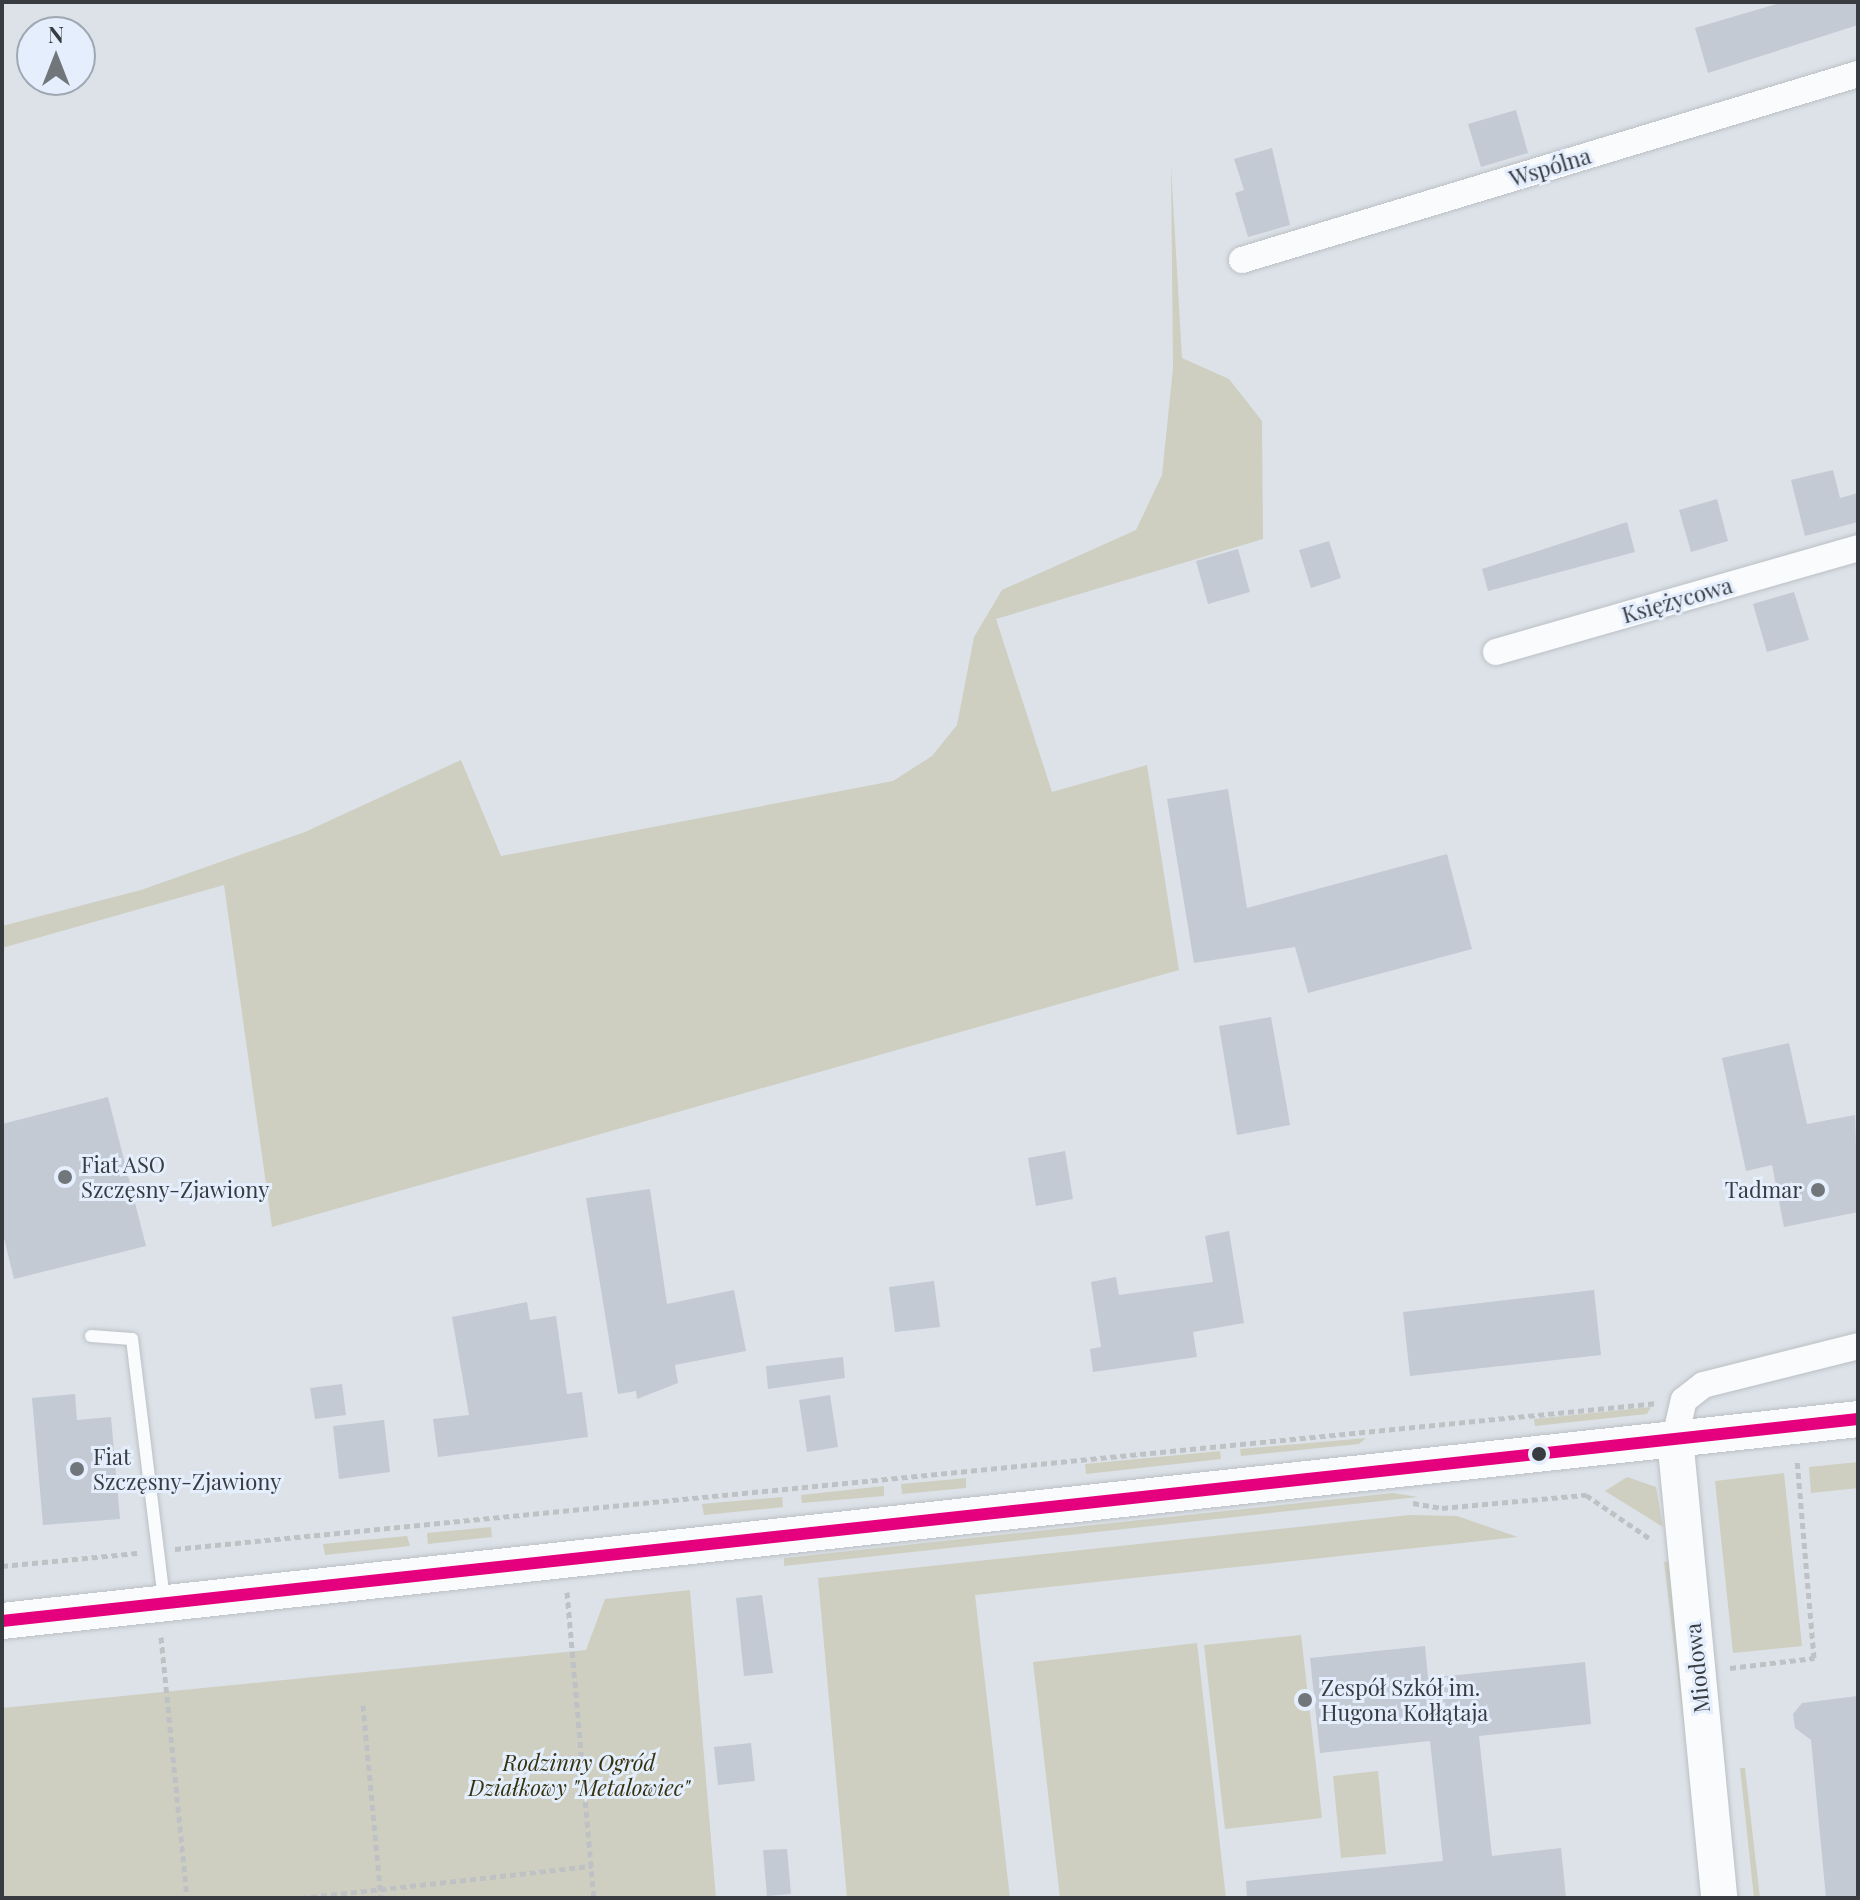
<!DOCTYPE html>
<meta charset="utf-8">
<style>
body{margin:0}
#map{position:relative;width:1860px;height:1900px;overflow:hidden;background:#dce2e8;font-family:"Playfair Display",serif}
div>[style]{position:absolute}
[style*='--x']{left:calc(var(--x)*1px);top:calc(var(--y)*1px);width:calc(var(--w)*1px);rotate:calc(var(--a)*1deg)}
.green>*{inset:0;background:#cecfc1}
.building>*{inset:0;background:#c3cad4}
.path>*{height:5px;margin-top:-2.5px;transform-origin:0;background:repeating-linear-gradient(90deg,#bfc2c5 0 6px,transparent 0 10px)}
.roads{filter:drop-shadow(0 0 2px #bbc0c5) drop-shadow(0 0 2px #bbc0c5)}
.lane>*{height:12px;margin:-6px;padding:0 6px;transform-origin:6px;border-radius:6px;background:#fafbfc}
.street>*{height:26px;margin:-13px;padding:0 13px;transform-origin:13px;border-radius:13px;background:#fafbfc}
.secondary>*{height:36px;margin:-18px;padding:0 18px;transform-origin:18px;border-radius:18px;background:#fafbfc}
.bus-1>*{height:12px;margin:-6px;padding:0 6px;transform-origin:6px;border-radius:6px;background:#e5007d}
.dots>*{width:22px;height:22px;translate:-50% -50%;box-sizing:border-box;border:4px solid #e4eefc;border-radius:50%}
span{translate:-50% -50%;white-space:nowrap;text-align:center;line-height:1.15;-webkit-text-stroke:6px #e4eefc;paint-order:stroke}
.street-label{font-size:22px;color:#383c41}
.poi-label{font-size:22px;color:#383c41}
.left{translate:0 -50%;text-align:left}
.right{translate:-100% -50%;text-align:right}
.park-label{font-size:22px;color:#36320e;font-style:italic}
.frame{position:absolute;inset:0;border:4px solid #383c41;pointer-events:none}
.north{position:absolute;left:16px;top:16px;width:80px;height:80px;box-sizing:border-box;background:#e4eefc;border:2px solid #9fa7b1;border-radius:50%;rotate:0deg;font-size:22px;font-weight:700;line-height:32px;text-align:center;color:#383c41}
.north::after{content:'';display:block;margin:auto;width:28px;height:36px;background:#71767b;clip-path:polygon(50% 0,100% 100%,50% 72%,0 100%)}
</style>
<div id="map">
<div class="green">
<div style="clip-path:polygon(1171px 165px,1182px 358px,1229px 379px,1262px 421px,1263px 539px,996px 619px,1052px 792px,1147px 765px,1179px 970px,272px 1227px,224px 885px,2px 948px,2px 926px,141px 890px,305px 832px,461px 760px,501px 856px,893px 781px,932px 756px,957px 725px,974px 637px,1002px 590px,1136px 530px,1162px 475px,1173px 368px)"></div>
<div style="clip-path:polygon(1651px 1407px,1647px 1414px,1535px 1426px,1534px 1419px)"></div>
<div style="clip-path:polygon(1366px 1438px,1359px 1444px,1241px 1456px,1240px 1449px)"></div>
<div style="clip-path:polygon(1220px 1451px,1221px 1459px,1086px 1474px,1085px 1464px)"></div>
<div style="clip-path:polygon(1858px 1462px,1858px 1488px,1811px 1493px,1809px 1467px)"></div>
<div style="clip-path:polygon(1784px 1473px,1802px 1646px,1733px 1653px,1715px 1481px)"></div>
<div style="clip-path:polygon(1627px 1477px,1656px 1487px,1663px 1527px,1605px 1491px)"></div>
<div style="clip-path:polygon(966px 1478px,966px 1488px,902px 1494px,901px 1484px)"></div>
<div style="clip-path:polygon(884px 1486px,884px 1496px,802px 1503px,801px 1495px)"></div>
<div style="clip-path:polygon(1393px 1493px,1418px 1497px,784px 1566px,784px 1558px)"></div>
<div style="clip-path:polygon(782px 1497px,783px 1507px,704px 1515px,702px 1504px)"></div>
<div style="clip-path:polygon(1410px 1515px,1457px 1516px,1518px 1537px,975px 1595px,1010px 1898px,847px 1898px,818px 1578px)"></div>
<div style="clip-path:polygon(491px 1527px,492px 1537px,428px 1544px,427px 1533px)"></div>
<div style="clip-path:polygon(407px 1536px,410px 1546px,325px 1555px,323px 1544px)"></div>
<div style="clip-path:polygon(1671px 1561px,1692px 1793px,1664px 1562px)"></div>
<div style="clip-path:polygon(690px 1590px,716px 1898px,2px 1898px,2px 1708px,586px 1650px,605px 1599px)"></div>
<div style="clip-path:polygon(1301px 1635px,1322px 1818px,1225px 1829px,1204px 1645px)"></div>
<div style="clip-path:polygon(1197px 1643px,1226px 1898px,1060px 1898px,1033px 1662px)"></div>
<div style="clip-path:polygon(1740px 1768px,1745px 1768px,1760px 1898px,1754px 1898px)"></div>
<div style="clip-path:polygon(1378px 1771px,1386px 1854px,1341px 1858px,1333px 1776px)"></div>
</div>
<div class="building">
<div style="clip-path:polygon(1783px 2px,1858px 2px,1858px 25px,1708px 73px,1695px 28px)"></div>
<div style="clip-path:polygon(1516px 110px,1528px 153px,1481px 167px,1468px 124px)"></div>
<div style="clip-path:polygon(1272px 148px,1290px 225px,1248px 237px,1235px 193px,1244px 190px,1234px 159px)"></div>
<div style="clip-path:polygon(1833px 470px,1840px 498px,1858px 493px,1858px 522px,1805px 536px,1791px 480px)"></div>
<div style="clip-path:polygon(1717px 499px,1728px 541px,1691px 552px,1679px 510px)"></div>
<div style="clip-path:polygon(1627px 522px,1635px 552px,1488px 591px,1482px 569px)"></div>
<div style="clip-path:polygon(1329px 541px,1341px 578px,1311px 588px,1299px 550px)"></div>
<div style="clip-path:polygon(1238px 549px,1250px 592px,1208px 604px,1196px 561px)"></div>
<div style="clip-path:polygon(1794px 592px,1809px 640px,1767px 652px,1753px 604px)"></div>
<div style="clip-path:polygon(1228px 789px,1247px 908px,1447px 854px,1472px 949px,1308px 993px,1295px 947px,1194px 963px,1167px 799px)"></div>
<div style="clip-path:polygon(1271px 1017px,1290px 1125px,1237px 1135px,1219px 1026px)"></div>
<div style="clip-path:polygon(1789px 1043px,1807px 1124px,1855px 1115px,1858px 1212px,1784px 1227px,1772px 1165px,1746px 1171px,1722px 1058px)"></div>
<div style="clip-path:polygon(108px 1097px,146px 1246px,14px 1279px,2px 1230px,2px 1124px)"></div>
<div style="clip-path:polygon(1065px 1151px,1073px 1199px,1036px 1206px,1028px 1158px)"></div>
<div style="clip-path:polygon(650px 1189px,667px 1304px,734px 1290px,746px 1351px,675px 1365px,678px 1383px,637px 1399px,636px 1391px,618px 1394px,586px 1198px)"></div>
<div style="clip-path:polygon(1229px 1231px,1244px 1323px,1193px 1332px,1197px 1357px,1093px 1372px,1090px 1349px,1101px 1347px,1091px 1282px,1116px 1277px,1119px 1295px,1213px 1282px,1205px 1236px)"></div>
<div style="clip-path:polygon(934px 1281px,940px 1327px,895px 1332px,889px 1287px)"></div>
<div style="clip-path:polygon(1594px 1290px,1601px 1355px,1410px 1376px,1403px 1312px)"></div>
<div style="clip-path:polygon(527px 1302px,530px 1320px,556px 1316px,567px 1394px,582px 1392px,588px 1437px,438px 1457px,433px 1419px,469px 1415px,452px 1317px)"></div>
<div style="clip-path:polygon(843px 1357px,845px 1378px,768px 1389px,766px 1366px)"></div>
<div style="clip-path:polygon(342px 1384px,346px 1415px,315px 1419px,310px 1388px)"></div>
<div style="clip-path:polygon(75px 1394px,77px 1420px,111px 1417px,120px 1519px,43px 1525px,32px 1398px)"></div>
<div style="clip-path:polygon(830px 1395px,838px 1447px,807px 1452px,799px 1400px)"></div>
<div style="clip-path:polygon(384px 1420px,390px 1472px,339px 1479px,333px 1426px)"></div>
<div style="clip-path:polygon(762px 1595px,773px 1673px,744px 1676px,736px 1598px)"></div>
<div style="clip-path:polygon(1425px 1646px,1428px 1678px,1585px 1662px,1591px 1724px,1479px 1736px,1492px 1856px,1561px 1848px,1566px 1898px,1247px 1898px,1246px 1881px,1443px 1861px,1430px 1741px,1320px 1753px,1310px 1658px)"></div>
<div style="clip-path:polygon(1858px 1696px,1858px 1898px,1826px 1898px,1811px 1740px,1795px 1728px,1793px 1714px,1802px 1703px)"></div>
<div style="clip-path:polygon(751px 1743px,755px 1781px,718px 1785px,714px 1747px)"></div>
<div style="clip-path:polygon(787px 1849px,791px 1894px,767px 1896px,763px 1850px)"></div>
</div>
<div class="path">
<div style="--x:1413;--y:1503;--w:29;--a:10"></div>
<div style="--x:1442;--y:1508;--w:145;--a:-5.2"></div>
<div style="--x:1586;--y:1495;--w:80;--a:34.3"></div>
<div style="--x:175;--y:1549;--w:1490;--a:-5.62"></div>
<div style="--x:2;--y:1566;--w:136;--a:-5.5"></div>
<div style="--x:567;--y:1592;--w:307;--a:85"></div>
<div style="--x:161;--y:1637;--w:262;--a:84.3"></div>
<div style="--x:1730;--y:1668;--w:85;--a:-6.8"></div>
<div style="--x:1814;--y:1658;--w:199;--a:-94.9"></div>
<div style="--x:363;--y:1705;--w:194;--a:84.7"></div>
<div style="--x:301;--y:1898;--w:293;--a:-6.3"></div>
</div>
<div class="roads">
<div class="lane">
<div style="--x:91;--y:1336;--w:41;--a:4.2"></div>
<div style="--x:132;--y:1339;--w:263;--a:83"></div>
</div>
<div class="street">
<div style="--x:1242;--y:260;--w:643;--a:-16.8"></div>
<div style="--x:1496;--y:652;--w:377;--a:-16"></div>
<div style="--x:1675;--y:1438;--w:39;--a:-77"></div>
<div style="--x:1684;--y:1400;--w:24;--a:-38"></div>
<div style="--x:1703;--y:1385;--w:160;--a:-14.1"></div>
</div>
<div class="secondary">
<div style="--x:1675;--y:1438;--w:462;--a:84.5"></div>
<div style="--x:2;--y:1621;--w:1867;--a:-6.21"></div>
</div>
</div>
<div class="bus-1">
<div style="--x:2;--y:1621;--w:1867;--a:-6.21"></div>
</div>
<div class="dots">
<div style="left:65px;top:1177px;background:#71767b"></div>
<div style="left:1818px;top:1190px;background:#71767b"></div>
<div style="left:1539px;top:1454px;background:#383c41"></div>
<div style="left:77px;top:1469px;background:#71767b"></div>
<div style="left:1305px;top:1700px;background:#71767b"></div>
</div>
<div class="street-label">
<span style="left:1550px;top:167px;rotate:-17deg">Wspólna</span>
<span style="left:1677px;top:600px;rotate:-16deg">Księżycowa</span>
<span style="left:1697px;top:1668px;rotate:-96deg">Miodowa</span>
</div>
<div class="poi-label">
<span class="left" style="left:81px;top:1177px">Fiat ASO<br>Szczęsny-Zjawiony</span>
<span class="right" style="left:1802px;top:1190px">Tadmar</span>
<span class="left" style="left:93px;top:1469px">Fiat<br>Szczęsny-Zjawiony</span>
<span class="left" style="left:1321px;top:1700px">Zespół Szkół im.<br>Hugona Kołłątaja</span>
</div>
<div class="park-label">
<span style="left:579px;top:1775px">Rodzinny Ogród<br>Działkowy "Metalowiec"</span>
</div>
<div class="frame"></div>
<div class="north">N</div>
</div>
